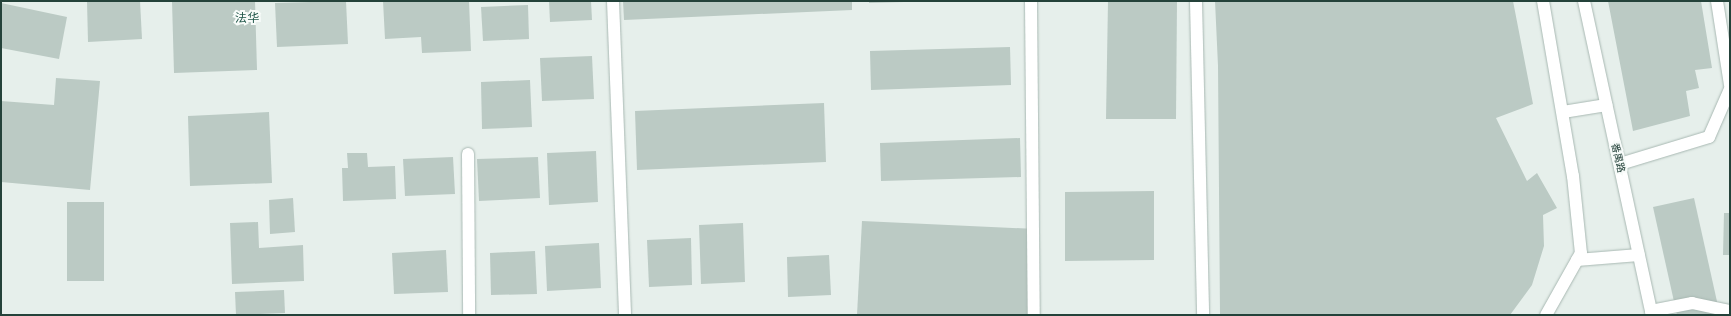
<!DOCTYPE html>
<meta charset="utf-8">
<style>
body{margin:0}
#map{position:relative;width:1731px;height:316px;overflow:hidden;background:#e6efeb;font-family:"Work Sans","Noto Sans SC",sans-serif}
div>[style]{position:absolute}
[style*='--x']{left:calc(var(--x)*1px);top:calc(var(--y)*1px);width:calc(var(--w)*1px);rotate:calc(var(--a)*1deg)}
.building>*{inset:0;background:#bbcac4}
.roads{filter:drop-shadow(0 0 1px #a8b8b2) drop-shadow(0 0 1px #a8b8b2)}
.lane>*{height:12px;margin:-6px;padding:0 6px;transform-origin:6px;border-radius:6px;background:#fff}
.street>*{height:12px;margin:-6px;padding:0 6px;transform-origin:6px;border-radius:6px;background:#fff}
.secondary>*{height:12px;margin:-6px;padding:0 6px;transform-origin:6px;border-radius:6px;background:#fff}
span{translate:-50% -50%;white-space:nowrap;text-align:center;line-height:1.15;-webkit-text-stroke:4px #f7fbf9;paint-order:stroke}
.street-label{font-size:10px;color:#24423a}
.quarter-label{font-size:12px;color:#1f5548}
.frame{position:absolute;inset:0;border:2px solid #24423a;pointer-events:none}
</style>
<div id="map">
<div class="building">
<div style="clip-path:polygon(87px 1px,140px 1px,142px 39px,88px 42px)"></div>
<div style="clip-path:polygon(172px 1px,255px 1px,257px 70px,174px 73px)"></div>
<div style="clip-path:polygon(346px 1px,348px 44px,277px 47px,275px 3px)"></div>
<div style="clip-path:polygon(383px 1px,469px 1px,471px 51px,422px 53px,421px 37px,385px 39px)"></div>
<div style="clip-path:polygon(549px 1px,591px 1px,592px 20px,550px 22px)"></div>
<div style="clip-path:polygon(623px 1px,852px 1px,852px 10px,624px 20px)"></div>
<div style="clip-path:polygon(869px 1px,904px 1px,904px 2px,869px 3px)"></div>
<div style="clip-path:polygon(1108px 1px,1177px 1px,1176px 119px,1106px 119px)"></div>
<div style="clip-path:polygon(1215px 1px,1513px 1px,1533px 104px,1496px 118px,1527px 181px,1537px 173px,1557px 208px,1543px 215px,1544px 246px,1532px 285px,1510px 315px,1220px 315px,1218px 66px)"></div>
<div style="clip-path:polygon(1608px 1px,1701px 1px,1712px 68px,1695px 70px,1699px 88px,1686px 91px,1690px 116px,1633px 131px)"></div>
<div style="clip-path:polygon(1px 3px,67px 17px,59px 59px,1px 48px)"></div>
<div style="clip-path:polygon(528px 5px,529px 39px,483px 41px,481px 7px)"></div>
<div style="clip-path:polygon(1010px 47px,1011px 85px,871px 90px,870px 51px)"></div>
<div style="clip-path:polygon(592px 56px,594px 99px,542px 101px,540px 58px)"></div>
<div style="clip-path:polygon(56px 78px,100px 81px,90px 190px,1px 182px,1px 101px,54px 105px)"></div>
<div style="clip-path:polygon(530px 80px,532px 127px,482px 129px,481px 82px)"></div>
<div style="clip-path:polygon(824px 103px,826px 162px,637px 170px,635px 111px)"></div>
<div style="clip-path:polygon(269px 112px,272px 183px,190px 186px,188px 116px)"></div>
<div style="clip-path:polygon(1020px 138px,1021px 177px,881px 181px,880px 143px)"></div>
<div style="clip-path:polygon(596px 151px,598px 202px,549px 205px,547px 153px)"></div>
<div style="clip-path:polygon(347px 153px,367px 153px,368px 167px,395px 166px,396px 199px,343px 201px,342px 168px,348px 168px)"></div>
<div style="clip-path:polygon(453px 157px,455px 194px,405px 196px,403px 159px)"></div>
<div style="clip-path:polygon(538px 157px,540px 198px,479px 201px,477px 159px)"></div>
<div style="clip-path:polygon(1154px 191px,1154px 260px,1065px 261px,1065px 192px)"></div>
<div style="clip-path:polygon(293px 198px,295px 232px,270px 234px,269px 200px)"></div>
<div style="clip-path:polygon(1694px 198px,1720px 315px,1677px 315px,1653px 207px)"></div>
<div style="clip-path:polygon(67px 202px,104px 202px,104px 281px,67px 281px)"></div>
<div style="clip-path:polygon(1724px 213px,1730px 213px,1730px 255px,1723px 255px)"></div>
<div style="clip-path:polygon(862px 221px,1036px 229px,1032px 315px,857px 315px)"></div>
<div style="clip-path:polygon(258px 222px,259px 248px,303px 245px,304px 281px,232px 284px,230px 223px)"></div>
<div style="clip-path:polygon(743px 223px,745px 282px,701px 284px,699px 225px)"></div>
<div style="clip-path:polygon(691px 238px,692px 285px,649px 287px,647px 240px)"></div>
<div style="clip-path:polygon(599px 243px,601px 288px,547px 291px,545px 246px)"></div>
<div style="clip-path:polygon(446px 250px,448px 292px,394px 294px,392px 253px)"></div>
<div style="clip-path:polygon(535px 251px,537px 294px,491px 295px,490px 253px)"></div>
<div style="clip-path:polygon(829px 255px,831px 295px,788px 297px,787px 257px)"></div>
<div style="clip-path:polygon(284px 290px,285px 313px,236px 315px,235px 292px)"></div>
</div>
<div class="roads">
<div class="lane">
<div style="--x:613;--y:1;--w:314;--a:87.8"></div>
<div style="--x:1031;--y:1;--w:314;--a:89.5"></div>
<div style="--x:1717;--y:1;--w:85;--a:81.2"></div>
<div style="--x:468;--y:154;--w:161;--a:89.6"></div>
<div style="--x:1620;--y:164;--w:93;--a:-16.9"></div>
<div style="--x:1709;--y:137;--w:52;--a:-66.4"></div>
</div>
<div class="street">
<div style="--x:1196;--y:1;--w:314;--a:88.7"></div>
<div style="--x:1543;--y:1;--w:178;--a:80.3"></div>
<div style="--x:1573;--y:176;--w:77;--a:84.1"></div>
<div style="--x:1581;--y:253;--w:71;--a:119.4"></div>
<div style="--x:1563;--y:112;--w:44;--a:-9.2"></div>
<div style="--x:1577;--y:260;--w:62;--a:-4.6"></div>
<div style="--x:1651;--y:311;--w:42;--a:-11"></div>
<div style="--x:1692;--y:303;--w:39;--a:12"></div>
</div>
<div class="secondary">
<div style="--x:1584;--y:1;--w:321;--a:77.8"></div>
</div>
</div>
<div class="street-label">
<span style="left:1618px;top:158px;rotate:77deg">番禺路</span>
</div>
<div class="quarter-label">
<span style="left:247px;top:19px">法华</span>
</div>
<div class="frame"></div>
</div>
